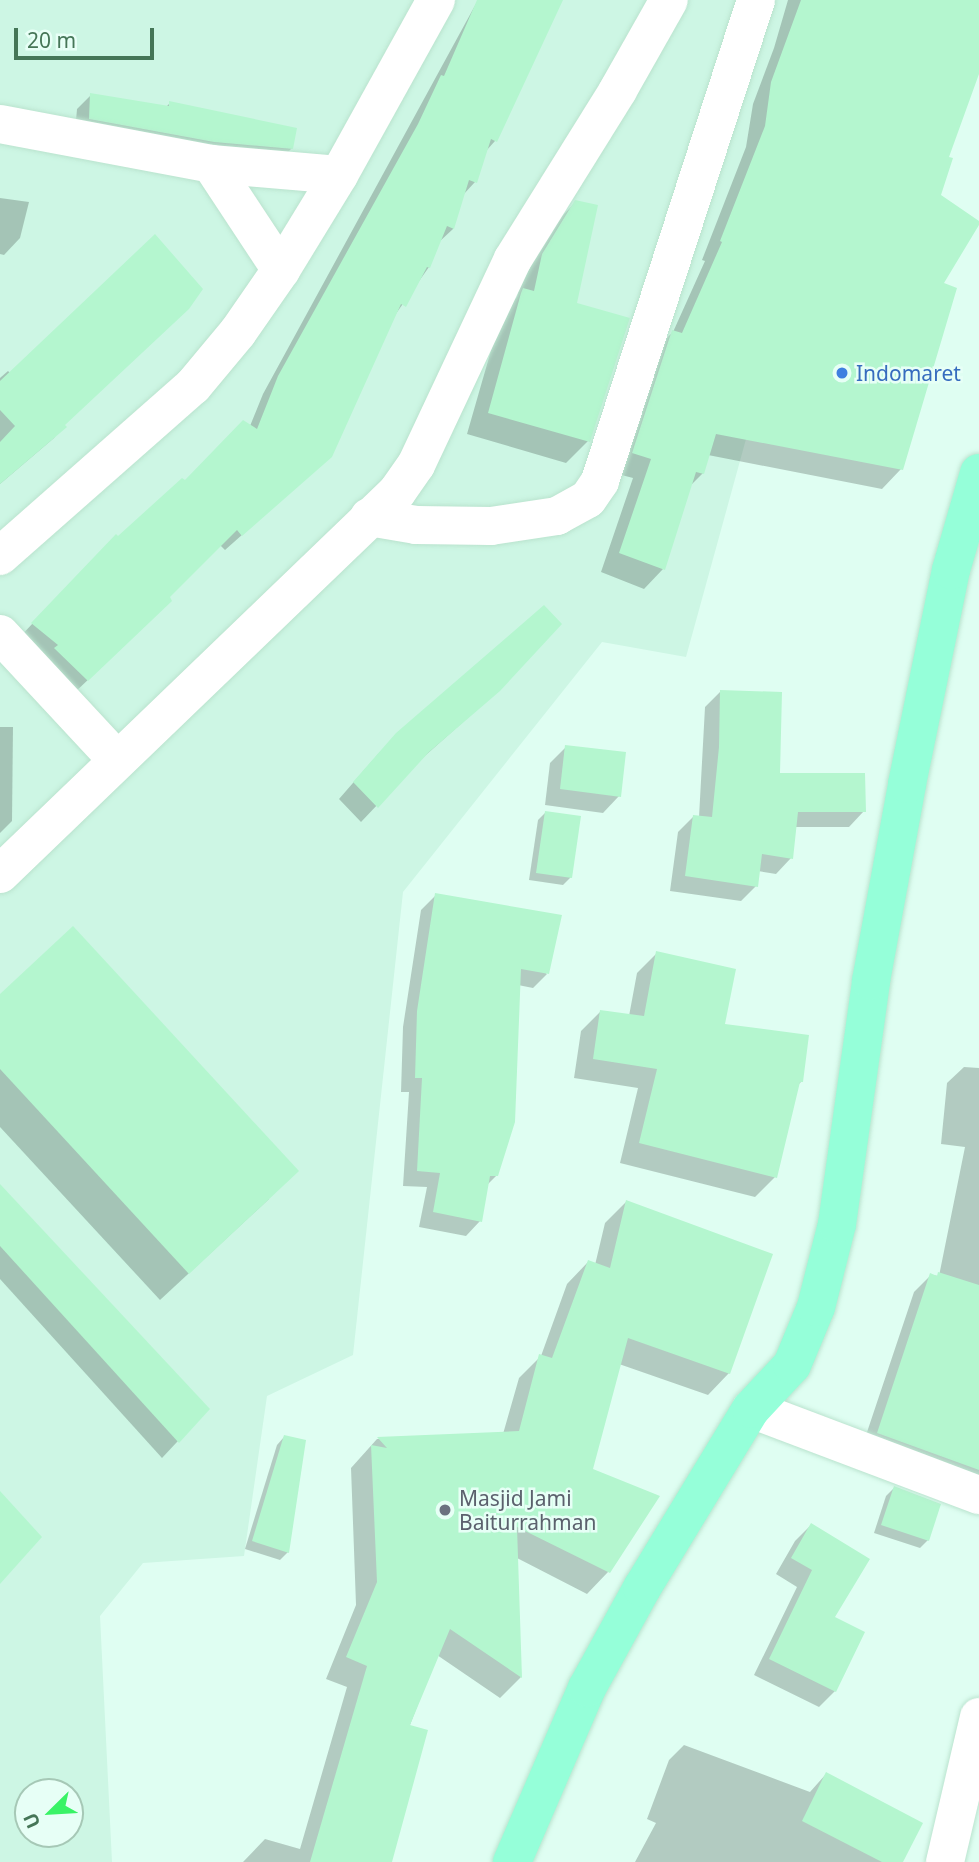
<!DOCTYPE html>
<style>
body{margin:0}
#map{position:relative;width:979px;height:1862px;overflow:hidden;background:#dffef2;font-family:"Noto Sans",sans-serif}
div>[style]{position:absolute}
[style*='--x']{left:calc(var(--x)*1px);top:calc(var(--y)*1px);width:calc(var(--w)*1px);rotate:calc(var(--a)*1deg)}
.residential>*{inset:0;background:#cdf6e4}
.shadow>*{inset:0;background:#0003}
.building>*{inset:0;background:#b4f6cf}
.roads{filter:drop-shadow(0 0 2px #bae3ce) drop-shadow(0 0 2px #bae3ce)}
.street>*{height:38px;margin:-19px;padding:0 19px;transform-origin:19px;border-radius:19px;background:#fff}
.primary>*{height:38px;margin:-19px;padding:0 19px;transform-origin:19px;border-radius:19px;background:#95ffd9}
.dots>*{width:19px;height:19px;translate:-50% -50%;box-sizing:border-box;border:4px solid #e7fff6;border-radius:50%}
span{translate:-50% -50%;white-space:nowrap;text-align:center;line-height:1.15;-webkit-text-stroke:5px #e7fff6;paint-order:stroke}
.shop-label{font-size:21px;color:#366cbe}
.left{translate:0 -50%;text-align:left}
.worship-label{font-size:21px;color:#5b616d}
.north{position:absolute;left:14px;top:1778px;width:70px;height:70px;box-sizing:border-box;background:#e7fff6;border:2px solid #a6c8b6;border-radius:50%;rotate:246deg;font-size:19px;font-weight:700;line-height:28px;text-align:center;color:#457657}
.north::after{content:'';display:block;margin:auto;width:24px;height:32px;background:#39f366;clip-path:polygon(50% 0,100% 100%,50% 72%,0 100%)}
.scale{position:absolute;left:14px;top:28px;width:140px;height:32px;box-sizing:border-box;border:4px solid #457657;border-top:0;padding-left:9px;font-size:21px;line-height:24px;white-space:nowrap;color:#457657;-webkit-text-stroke:5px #e7fff6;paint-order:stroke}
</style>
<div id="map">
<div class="residential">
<div style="clip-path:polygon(evenodd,0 0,867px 0,686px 657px,602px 642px,403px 892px,353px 1355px,267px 1396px,244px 1556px,143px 1563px,100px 1616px,112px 1862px,0 1862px,0 0,28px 1792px,70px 1792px,70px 1834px,28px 1834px,28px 1792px)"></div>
</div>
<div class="shadow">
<div style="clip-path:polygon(478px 0,561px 0,495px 141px,486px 151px,475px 182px,463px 195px,453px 229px,439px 242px,429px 267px,395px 315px,315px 470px,225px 550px,220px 545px,167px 597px,154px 617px,71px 696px,17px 640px,100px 552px,250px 426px,263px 394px)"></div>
<div style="clip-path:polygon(788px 0,979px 0,979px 69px,947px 158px,939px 196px,901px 469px,882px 489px,708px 455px,703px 473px,690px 486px,663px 569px,644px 589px,601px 572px,633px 478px,614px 473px,653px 351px,673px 332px,705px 261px,702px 260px,746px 147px,753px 104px,774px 48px)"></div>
<div style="clip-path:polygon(91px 95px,166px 107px,170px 103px,292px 148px,277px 163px,75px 132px,77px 109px)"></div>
<div style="clip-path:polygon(0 198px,29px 202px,20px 238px,4px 255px,0 254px)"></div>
<div style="clip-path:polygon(576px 202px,575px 305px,588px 441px,566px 463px,467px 434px,502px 312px,517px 297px,521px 277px,554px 224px)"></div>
<div style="clip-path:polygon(8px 371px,63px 425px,54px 438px,0 484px,0 378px)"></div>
<div style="clip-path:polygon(499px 690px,418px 762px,361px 822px,339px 799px,380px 752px)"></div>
<div style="clip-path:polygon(720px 692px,779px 775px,864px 811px,849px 827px,795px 827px,791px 858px,776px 874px,758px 871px,756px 886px,741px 901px,670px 891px,678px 832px,694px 816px,699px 817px,705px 707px)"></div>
<div style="clip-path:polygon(0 727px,13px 727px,12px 821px,0 833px)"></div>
<div style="clip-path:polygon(566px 747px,619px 796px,603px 813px,545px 805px,550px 763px)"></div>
<div style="clip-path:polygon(546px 812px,571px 877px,563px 885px,529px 880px,538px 820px)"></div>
<div style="clip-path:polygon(436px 895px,547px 974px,533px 988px,518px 985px,497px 1175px,487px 1185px,480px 1221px,466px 1236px,419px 1227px,427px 1187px,403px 1186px,409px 1092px,401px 1092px,403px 1027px,421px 910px)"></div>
<div style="clip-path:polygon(657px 953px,723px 1026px,801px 1082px,797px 1086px,775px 1177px,755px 1197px,620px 1163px,638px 1088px,574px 1078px,581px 1031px,601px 1011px,629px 1016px,637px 973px)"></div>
<div style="clip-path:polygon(0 996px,269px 1199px,160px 1300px,0 1127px)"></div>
<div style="clip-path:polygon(964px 1067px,979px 1068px,979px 1481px,861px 1450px,914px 1292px,931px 1275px,939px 1276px,965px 1147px,941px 1144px,947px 1083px)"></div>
<div style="clip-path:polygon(0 1187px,208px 1409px,162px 1458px,0 1279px)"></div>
<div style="clip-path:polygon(626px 1202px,729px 1373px,708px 1395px,619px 1364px,590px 1470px,658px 1497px,608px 1572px,587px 1594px,517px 1558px,521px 1677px,500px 1698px,437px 1655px,357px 1862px,243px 1862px,265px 1839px,300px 1849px,347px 1687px,326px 1679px,356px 1605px,351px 1468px,377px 1439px,503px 1434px,519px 1378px,541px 1356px,567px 1284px,588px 1262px,595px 1265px,605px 1223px)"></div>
<div style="clip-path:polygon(284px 1437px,288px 1552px,280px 1560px,245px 1549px,277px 1445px)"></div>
<div style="clip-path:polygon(894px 1488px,928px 1540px,920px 1548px,874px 1533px,886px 1496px)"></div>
<div style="clip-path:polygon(811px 1525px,832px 1618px,835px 1691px,819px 1707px,754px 1675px,797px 1587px,776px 1574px,795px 1541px)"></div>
<div style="clip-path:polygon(684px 1745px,810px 1792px,826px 1774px,901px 1862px,635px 1862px,656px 1823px,647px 1819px,669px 1760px)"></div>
</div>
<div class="building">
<div style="clip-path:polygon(477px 0,563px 0,497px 142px,491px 139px,477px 183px,469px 180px,454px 229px,447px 226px,430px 268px,427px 267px,406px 307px,401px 304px,332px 457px,242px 536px,237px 530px,170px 597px,172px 601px,88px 681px,54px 648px,58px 645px,31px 623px,116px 534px,118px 536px,182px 478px,185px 480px,243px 420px,257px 429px,278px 376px,418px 124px,441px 75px,444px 76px)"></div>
<div style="clip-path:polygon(801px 0,979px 0,979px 74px,949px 157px,953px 158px,941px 195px,979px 221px,979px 225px,944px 283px,957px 288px,903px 470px,716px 434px,704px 474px,696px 472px,665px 570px,619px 553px,651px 459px,632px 453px,672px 330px,682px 333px,722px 242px,720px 241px,765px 126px,771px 82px)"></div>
<div style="clip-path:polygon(90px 93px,169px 106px,169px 101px,297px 128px,293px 149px,214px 142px,89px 119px)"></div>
<div style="clip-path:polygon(575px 200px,598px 205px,577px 303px,630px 318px,590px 442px,488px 413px,521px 293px,523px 288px,534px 291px,542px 254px)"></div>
<div style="clip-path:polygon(155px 234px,203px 289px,189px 309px,65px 425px,67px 427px,0 484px,0 442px,15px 426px,0 410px,0 381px)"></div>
<div style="clip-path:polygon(544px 605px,562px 624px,500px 691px,429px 752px,378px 808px,353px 782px,396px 733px)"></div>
<div style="clip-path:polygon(720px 690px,782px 692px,780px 773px,865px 773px,866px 812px,798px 812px,793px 859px,762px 854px,758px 887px,685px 876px,693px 815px,712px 817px,719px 747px)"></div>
<div style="clip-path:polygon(565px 745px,626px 752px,621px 797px,560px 789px)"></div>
<div style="clip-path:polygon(545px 811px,581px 816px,572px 878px,536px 873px)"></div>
<div style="clip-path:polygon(435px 893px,562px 915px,549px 974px,521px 969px,515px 1122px,498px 1176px,490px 1176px,482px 1222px,433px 1212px,440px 1173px,417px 1171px,422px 1078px,415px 1078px,417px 1011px)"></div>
<div style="clip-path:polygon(73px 926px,299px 1171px,189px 1274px,0 1069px,0 994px)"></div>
<div style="clip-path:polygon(656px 951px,736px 969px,725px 1024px,809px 1035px,803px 1082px,800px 1082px,777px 1178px,639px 1143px,657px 1069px,593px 1059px,600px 1010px,644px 1016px)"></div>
<div style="clip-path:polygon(0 1184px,210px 1409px,179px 1443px,0 1246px)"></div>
<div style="clip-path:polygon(626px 1200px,773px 1254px,730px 1374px,628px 1338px,593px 1469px,660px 1496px,610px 1573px,517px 1527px,522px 1678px,450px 1629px,410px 1725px,428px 1730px,392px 1862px,310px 1862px,367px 1666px,346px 1657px,377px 1582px,371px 1445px,387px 1448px,377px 1437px,519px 1431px,539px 1354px,552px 1358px,588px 1260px,610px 1268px)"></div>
<div style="clip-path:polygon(938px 1272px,979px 1285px,979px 1470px,877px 1433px,930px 1273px,937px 1276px)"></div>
<div style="clip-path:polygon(284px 1435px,306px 1440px,289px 1553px,252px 1541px)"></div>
<div style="clip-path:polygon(894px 1486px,941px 1504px,929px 1541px,881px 1525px)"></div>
<div style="clip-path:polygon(0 1491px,42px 1537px,0 1584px)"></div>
<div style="clip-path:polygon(811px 1523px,870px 1559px,835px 1617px,865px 1632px,836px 1692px,769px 1659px,812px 1570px,791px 1558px)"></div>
<div style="clip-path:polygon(826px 1772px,923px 1823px,903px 1862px,882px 1862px,802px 1821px)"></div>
</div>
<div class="roads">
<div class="street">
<div style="--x:0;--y:124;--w:215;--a:10.7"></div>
<div style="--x:211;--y:164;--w:128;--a:4.9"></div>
<div style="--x:211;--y:164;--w:127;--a:56.6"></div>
<div style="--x:369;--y:517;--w:48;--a:9.7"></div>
<div style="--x:416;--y:525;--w:75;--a:0.8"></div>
<div style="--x:491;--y:526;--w:67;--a:-8.6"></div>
<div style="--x:557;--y:516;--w:35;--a:-29"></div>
<div style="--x:588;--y:499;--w:22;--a:-56"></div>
<div style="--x:600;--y:481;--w:506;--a:-72.03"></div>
<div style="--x:0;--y:556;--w:257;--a:-41.4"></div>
<div style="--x:193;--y:386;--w:70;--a:-50.2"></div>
<div style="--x:238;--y:332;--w:75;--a:-55.3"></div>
<div style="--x:281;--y:270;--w:111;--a:-58.6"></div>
<div style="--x:339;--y:175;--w:200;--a:-61"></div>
<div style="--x:0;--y:634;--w:172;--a:47.1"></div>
<div style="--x:0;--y:874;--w:551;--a:-43.9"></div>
<div style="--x:397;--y:492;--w:33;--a:-55"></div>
<div style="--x:416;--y:465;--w:228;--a:-64.8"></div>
<div style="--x:513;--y:259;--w:199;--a:-58.1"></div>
<div style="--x:618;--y:90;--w:103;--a:-60.5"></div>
<div style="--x:751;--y:1409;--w:244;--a:20.7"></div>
<div style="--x:945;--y:1862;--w:149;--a:-76.8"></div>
</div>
<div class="primary">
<div style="--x:512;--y:1862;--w:189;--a:-66.7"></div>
<div style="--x:587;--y:1688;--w:114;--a:-61.2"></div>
<div style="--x:642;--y:1588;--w:210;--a:-58.7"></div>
<div style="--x:751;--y:1409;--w:60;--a:-47"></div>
<div style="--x:792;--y:1365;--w:63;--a:-67.5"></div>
<div style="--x:816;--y:1307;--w:86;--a:-75.8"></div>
<div style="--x:837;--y:1224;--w:245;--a:-82"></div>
<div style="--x:871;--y:981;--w:200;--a:-79.6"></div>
<div style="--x:907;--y:784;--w:218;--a:-78.4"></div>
<div style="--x:951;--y:570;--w:101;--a:-73.9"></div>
</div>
</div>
<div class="dots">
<div style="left:842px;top:373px;background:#3f7fe0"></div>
<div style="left:445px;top:1510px;background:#6b7280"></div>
</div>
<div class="shop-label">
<span class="left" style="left:856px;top:373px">Indomaret</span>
</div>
<div class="worship-label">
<span class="left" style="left:459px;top:1510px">Masjid Jami<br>Baiturrahman</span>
</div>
<div class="north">U</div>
<div class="scale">20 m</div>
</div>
